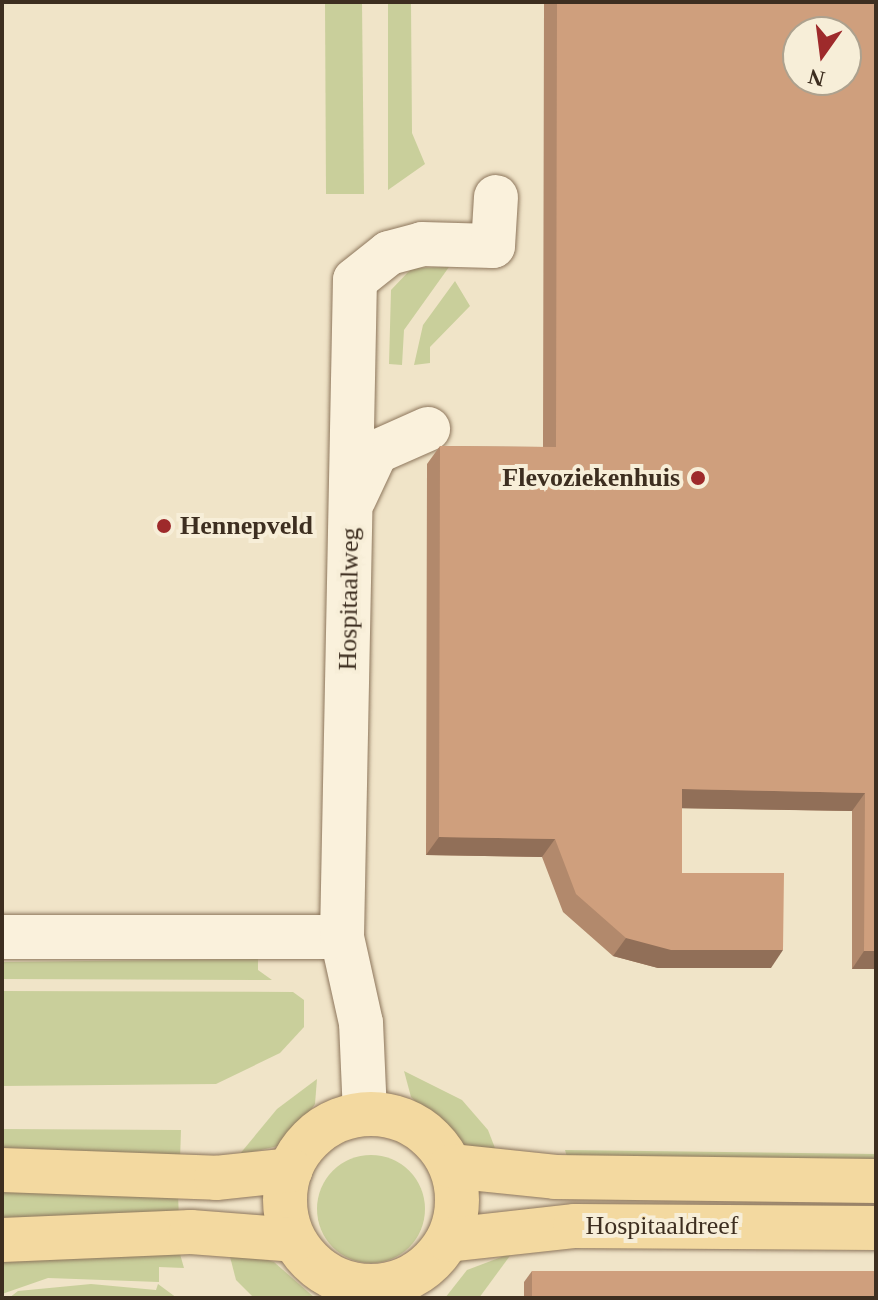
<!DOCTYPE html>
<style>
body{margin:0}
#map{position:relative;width:878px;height:1300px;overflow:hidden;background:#f0e4c8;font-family:"Times New Roman",serif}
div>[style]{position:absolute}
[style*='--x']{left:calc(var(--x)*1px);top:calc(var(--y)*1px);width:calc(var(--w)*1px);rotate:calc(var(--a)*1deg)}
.green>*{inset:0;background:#c9cf9b}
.round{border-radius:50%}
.roads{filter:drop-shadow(0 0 2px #8d765c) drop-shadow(0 0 2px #8d765c)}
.minor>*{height:44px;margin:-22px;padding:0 22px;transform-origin:22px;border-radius:22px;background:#faf1dc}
.major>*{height:44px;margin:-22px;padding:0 22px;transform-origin:22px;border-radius:22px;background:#f3d9a0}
.major>.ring{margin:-22px;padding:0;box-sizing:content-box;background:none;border:44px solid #f3d9a0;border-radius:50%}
.wall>*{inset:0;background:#b2896c}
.shaded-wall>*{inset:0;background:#916f58}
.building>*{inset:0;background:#cf9f7d}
.dots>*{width:22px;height:22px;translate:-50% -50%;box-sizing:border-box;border:4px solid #f7eed8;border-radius:50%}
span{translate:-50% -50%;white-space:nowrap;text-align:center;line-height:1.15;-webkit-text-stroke:8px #f7eed8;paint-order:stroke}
.poi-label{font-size:26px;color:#3d2e20;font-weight:700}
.right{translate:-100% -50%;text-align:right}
.left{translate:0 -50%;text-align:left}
.street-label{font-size:26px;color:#3d2e20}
.frame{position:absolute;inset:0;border:4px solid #3d2e20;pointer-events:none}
.north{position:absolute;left:782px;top:16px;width:80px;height:80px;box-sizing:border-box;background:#f7eed8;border:2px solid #ada18e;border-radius:50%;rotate:194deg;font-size:22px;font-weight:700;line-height:32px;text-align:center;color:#3d2e20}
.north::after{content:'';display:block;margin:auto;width:28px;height:36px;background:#9e2a2b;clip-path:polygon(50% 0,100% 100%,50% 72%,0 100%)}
</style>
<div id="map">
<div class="green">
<div style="clip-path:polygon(325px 2px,362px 2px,364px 194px,326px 194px)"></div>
<div style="clip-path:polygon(388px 2px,411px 2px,412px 133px,425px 164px,388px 190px)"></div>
<div style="clip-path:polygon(449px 267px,404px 330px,402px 365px,389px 364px,391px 290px,412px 268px)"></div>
<div style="clip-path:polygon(455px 281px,470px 306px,430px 347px,430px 363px,414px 365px,423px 325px)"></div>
<div style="clip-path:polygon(258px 959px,258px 970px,272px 980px,2px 979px,2px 962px)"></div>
<div style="clip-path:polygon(2px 991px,293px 992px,304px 1000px,304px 1027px,280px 1053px,216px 1084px,2px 1086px)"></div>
<div style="clip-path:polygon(404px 1071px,462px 1100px,488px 1130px,500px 1161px,470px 1153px,455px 1141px,411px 1097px)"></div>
<div style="clip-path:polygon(317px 1079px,315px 1104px,287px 1144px,239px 1155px,277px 1109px)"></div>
<div style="clip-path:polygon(2px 1129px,181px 1130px,180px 1160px,2px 1150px)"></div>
<div style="clip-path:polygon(565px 1150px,876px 1154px,876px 1167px,569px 1164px)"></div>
<div class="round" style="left:317px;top:1155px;width:108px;height:108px"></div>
<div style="clip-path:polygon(2px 1191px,178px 1192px,179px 1222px,2px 1221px)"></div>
<div style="clip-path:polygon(178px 1247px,184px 1268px,159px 1267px,159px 1282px,48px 1278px,2px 1294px,2px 1261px)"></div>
<div style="clip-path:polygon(228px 1249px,274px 1262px,315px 1298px,254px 1298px,236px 1280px)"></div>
<div style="clip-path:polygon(512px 1253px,479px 1298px,445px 1298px,467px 1270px)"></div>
<div style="clip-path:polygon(91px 1284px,156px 1290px,158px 1284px,177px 1298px,9px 1298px,18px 1291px)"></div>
</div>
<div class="roads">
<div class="minor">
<div style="--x:354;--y:499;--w:52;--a:-64.9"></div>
<div style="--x:376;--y:452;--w:57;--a:-23.9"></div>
<div style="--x:2;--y:937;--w:340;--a:0"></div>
<div style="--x:365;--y:1114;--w:91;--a:-92.5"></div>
<div style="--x:361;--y:1023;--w:88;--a:-102.5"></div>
<div style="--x:342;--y:937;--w:657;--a:-88.87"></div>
<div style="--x:355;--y:280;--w:43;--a:-38.5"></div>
<div style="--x:389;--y:253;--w:34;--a:-15"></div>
<div style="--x:422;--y:244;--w:71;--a:1.6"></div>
<div style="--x:493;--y:246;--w:49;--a:-86.5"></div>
<div style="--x:384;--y:1286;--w:12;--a:76"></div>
</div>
<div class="major">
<div class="ring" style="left:285px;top:1114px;width:128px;height:128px"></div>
<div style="--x:451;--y:1166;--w:105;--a:6"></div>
<div style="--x:555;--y:1177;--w:321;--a:0.7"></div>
<div style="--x:2;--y:1170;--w:214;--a:2.1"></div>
<div style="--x:216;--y:1178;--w:75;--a:-6.1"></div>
<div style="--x:2;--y:1240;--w:189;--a:-2.4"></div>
<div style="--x:191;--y:1232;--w:103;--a:4.4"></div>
<div style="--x:448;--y:1240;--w:128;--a:-6.3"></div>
<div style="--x:575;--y:1226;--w:301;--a:0.4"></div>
</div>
</div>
<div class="wall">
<div style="clip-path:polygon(544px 2px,876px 2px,876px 969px,852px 969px,852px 811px,682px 808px,682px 873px,771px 968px,658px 968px,613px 956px,563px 912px,542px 857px,426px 855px,427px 464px,440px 446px,543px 447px)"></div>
<div style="clip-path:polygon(532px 1271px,876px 1298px,524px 1298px,524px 1282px)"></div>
</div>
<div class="shaded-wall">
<div style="clip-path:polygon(682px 789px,865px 793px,852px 811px,669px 808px)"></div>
<div style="clip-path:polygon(439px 837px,555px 839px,542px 857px,426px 855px)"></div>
<div style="clip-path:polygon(626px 938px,783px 950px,771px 968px,658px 968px,613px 956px)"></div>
<div style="clip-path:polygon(864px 951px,876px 951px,876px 969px,852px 969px)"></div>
</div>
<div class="building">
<div style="clip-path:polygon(evenodd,557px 2px,876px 2px,876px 951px,864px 951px,865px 793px,682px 789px,682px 873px,784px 873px,783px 950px,671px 950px,626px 938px,576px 894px,555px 839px,439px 837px,440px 446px,556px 447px,557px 2px,798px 32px,846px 32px,846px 80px,798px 80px,798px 32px)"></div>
<div style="clip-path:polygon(532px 1271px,876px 1271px,876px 1298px,532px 1298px)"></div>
</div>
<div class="dots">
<div style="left:698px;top:478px;background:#9e2a2b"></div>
<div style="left:164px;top:526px;background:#9e2a2b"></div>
</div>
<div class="poi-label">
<span class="right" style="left:680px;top:478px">Flevoziekenhuis</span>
<span class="left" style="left:180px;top:526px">Hennepveld</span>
</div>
<div class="street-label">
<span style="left:349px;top:599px;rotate:-89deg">Hospitaalweg</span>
<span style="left:662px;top:1226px">Hospitaaldreef</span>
</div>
<div class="frame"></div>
<div class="north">N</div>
</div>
